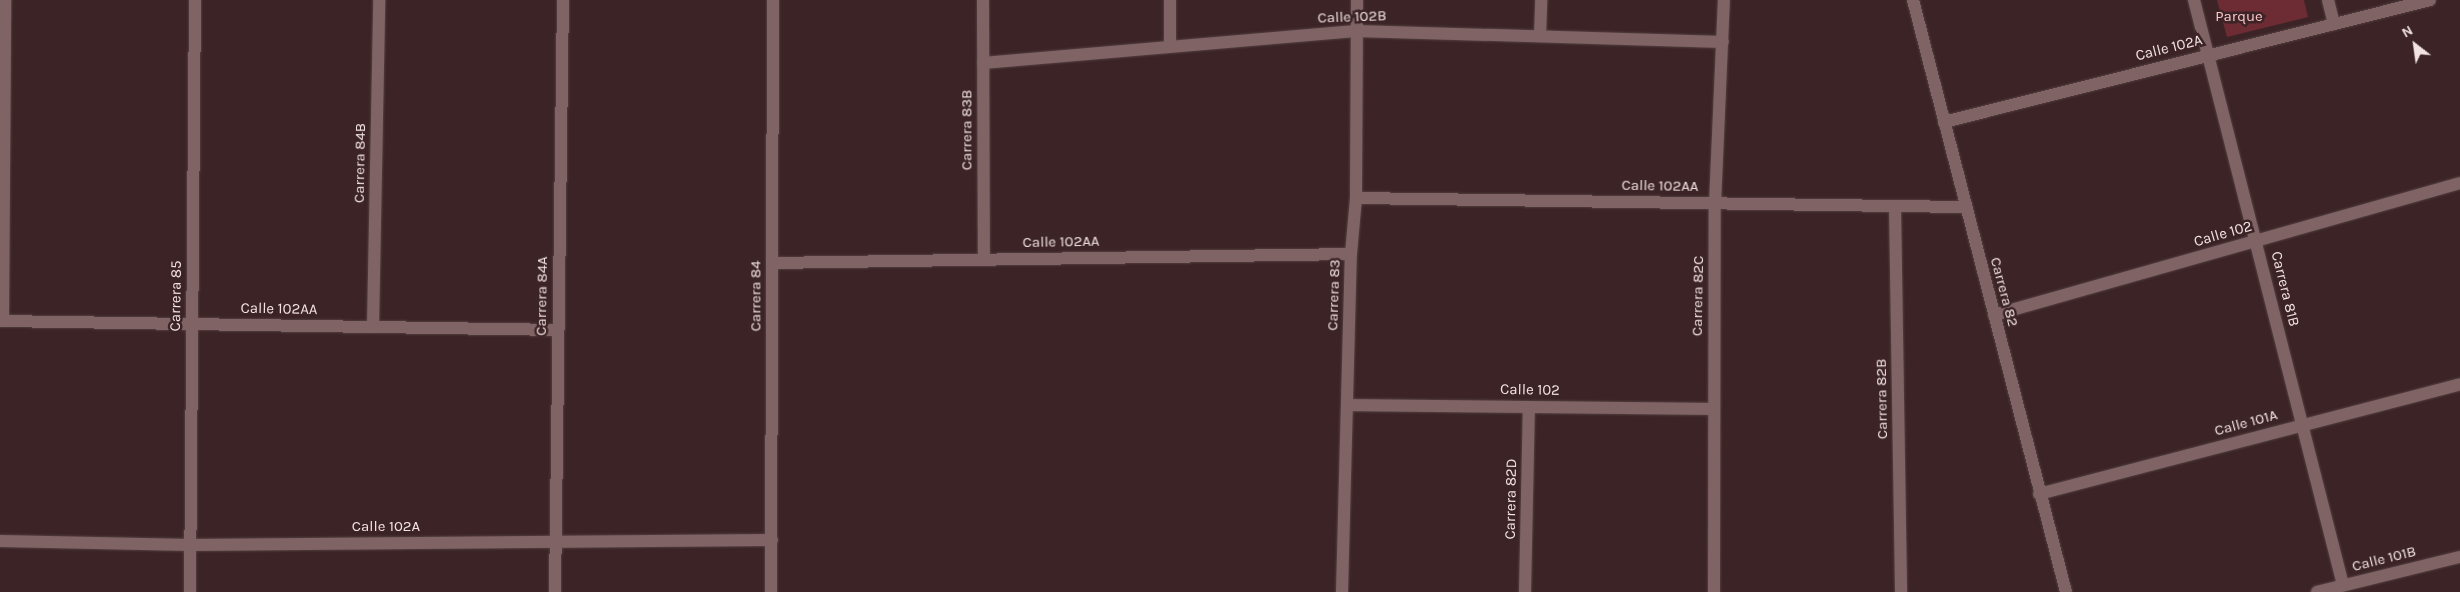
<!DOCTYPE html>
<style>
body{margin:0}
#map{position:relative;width:2460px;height:592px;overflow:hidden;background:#3c2426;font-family:Karla,sans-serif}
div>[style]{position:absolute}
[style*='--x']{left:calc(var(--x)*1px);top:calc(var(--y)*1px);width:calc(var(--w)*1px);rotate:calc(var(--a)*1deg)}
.green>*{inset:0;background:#6d2b34}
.roads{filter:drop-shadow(0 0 1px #544042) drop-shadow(0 0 1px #544042)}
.minor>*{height:12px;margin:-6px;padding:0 6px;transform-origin:6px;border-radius:6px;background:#806465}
.tertiary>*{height:12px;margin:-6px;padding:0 6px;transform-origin:6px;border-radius:6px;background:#806465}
span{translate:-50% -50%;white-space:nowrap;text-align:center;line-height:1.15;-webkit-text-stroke:5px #3c2426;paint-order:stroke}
.street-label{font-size:15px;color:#f3e3e3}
.park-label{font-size:15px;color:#fcc7ca}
.north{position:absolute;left:2390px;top:20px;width:50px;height:50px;-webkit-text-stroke:4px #3c2426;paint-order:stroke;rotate:330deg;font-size:14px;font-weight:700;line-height:20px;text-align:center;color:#f3e3e3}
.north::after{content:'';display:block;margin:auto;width:18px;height:22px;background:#f3e3e3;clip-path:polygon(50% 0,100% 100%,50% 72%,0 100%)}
</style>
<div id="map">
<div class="green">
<div style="clip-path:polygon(2217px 0,2304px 0,2308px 17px,2227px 37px)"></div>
</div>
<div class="roads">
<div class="minor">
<div style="--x:983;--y:0;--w:260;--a:89.8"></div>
<div style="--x:1170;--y:0;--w:47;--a:90"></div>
<div style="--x:2194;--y:0;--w:604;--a:75.71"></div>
<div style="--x:2328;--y:0;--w:25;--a:76"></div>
<div style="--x:1540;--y:36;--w:36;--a:-88"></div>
<div style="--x:983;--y:63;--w:374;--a:-4.9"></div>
<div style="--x:1356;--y:31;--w:367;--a:1.7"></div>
<div style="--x:1944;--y:122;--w:501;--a:-14.09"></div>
<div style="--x:1356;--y:198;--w:608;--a:0.85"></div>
<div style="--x:1895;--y:206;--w:386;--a:89.1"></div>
<div style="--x:772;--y:263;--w:579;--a:-0.89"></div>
<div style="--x:1994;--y:315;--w:484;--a:-15.8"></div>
<div style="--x:0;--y:321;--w:558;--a:0.92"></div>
<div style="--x:3;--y:321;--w:321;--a:-89.6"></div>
<div style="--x:373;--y:327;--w:327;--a:-88.9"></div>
<div style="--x:1347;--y:405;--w:365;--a:0.6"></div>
<div style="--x:2039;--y:494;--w:435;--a:-14.6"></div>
<div style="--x:0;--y:541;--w:190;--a:1.2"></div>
<div style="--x:190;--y:545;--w:582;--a:-0.49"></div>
<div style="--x:190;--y:592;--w:592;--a:-89.52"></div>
<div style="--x:555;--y:592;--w:592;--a:-89.23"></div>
<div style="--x:771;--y:592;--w:592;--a:-89.81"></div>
<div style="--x:1342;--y:592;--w:338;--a:-88.5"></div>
<div style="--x:1351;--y:254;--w:56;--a:-84.9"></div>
<div style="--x:1356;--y:198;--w:198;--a:-89.7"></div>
<div style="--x:1525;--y:592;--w:185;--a:-88.8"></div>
<div style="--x:1714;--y:592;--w:388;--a:-89.9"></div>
<div style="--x:1715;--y:204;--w:204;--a:-87.5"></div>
<div style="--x:2317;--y:592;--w:147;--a:-13.8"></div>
</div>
<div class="tertiary">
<div style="--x:1913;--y:0;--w:611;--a:75.51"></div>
</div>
</div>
<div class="street-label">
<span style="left:1352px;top:17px;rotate:-2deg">Calle 102B</span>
<span style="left:2169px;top:48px;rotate:-14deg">Calle 102A</span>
<span style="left:967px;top:130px;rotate:-90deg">Carrera 83B</span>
<span style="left:360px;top:163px;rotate:-89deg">Carrera 84B</span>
<span style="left:1660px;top:186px;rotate:1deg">Calle 102AA</span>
<span style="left:2223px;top:234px;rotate:-16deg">Calle 102</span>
<span style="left:1061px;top:242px;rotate:-1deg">Calle 102AA</span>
<span style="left:2285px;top:289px;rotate:76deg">Carrera 81B</span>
<span style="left:2004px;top:292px;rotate:75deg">Carrera 82</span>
<span style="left:1334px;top:295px;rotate:-88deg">Carrera 83</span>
<span style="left:176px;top:296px;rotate:-89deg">Carrera 85</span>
<span style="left:542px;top:296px;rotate:-89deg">Carrera 84A</span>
<span style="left:756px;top:296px;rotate:-90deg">Carrera 84</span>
<span style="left:1698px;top:296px;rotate:-89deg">Carrera 82C</span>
<span style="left:279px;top:309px;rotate:1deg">Calle 102AA</span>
<span style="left:1530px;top:390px;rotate:1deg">Calle 102</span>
<span style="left:1882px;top:399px;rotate:-91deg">Carrera 82B</span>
<span style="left:2246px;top:423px;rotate:-15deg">Calle 101A</span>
<span style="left:1511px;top:499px;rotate:-89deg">Carrera 82D</span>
<span style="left:386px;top:527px">Calle 102A</span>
<span style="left:2384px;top:559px;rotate:-14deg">Calle 101B</span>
</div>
<div class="park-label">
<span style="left:2239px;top:17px">Parque</span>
</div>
<div class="north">N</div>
</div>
